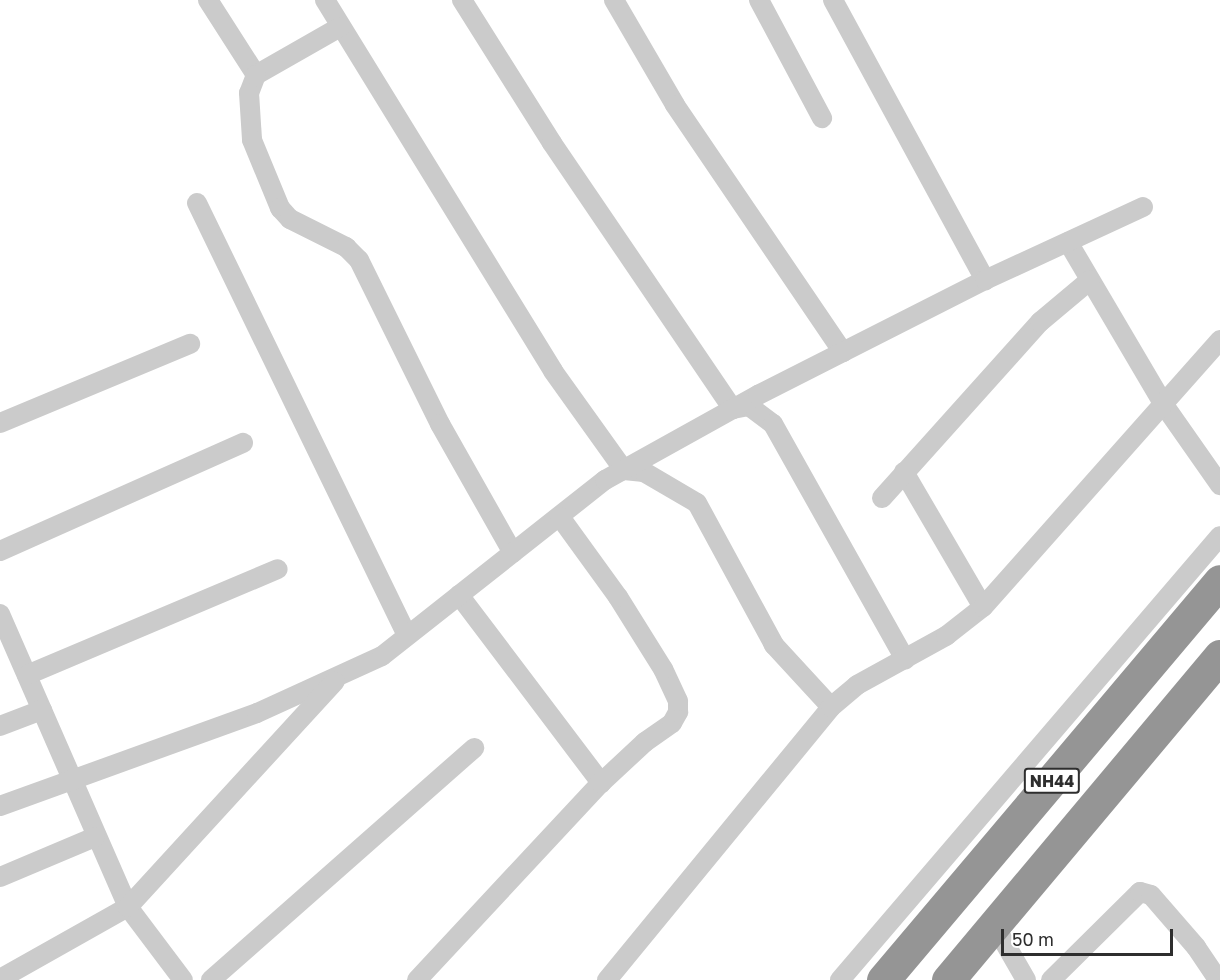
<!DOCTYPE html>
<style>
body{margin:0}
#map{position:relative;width:1220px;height:980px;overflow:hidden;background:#fff;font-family:"Golos Text",sans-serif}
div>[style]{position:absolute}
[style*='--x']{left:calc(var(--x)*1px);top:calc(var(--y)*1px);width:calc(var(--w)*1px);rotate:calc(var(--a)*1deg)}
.street>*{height:20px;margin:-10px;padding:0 10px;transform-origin:10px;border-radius:10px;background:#cbcbcb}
.highway>*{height:33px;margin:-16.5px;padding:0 16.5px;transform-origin:16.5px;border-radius:16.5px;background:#959595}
span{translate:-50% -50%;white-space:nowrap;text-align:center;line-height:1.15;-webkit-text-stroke:6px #fff;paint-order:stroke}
.shield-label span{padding:2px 4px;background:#fff;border:2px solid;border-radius:4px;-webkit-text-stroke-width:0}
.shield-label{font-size:16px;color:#2e2e2e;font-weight:700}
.scale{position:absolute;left:1001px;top:929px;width:172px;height:27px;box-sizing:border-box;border:3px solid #2e2e2e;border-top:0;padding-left:8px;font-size:18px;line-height:21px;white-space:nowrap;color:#2e2e2e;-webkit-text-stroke:4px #fff;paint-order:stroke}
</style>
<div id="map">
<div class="street">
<div style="--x:208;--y:0;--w:89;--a:57.4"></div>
<div style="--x:325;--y:0;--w:435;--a:58.4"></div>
<div style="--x:553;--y:371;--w:122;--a:54.4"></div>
<div style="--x:624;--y:470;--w:20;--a:6"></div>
<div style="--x:644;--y:472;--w:61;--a:30.3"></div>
<div style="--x:697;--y:503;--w:162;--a:61.5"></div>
<div style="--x:774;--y:645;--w:84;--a:47.4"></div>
<div style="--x:462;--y:0;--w:169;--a:57.8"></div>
<div style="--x:552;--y:143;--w:322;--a:55.8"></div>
<div style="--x:733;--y:409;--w:16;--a:-11"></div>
<div style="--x:749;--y:406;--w:30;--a:37"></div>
<div style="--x:773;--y:424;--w:270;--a:60.7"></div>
<div style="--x:614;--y:0;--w:121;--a:59.8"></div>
<div style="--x:675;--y:105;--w:299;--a:55.8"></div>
<div style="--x:759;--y:0;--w:134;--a:61.9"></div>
<div style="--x:833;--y:0;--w:319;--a:61.5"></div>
<div style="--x:340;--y:27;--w:97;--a:150.3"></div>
<div style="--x:256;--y:75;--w:19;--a:111"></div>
<div style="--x:249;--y:93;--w:47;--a:86.3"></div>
<div style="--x:252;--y:140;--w:74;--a:67.6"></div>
<div style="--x:280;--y:208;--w:15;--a:48"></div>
<div style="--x:290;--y:219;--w:63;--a:26.6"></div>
<div style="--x:346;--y:247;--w:18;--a:45"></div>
<div style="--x:359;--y:260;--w:183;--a:63.7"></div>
<div style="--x:440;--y:424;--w:148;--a:60.5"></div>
<div style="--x:197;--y:203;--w:481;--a:64.1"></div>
<div style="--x:1068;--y:242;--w:189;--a:59.5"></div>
<div style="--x:1164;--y:405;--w:98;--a:55"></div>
<div style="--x:0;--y:423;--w:206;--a:-22.6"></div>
<div style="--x:904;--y:472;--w:156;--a:59.7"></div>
<div style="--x:882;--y:498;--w:237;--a:-48.1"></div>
<div style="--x:1040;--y:322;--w:65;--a:-40"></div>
<div style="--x:0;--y:551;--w:266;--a:-24"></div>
<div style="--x:459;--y:595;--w:236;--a:52.9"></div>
<div style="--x:0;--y:614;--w:320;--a:66.4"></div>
<div style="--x:128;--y:907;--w:91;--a:53"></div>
<div style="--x:27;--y:675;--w:272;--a:-22.9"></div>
<div style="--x:0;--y:726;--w:45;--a:-20.9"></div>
<div style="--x:0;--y:806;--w:273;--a:-19.9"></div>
<div style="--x:257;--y:713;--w:137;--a:-24.5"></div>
<div style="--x:382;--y:656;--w:284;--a:-38.3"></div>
<div style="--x:605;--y:480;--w:175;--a:-29.1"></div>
<div style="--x:758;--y:395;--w:254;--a:-26.9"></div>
<div style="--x:985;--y:280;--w:174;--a:-24.8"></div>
<div style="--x:0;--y:877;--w:103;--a:-22.8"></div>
<div style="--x:995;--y:926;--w:62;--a:60.1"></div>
<div style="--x:0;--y:979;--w:147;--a:-29.4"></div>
<div style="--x:128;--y:907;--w:306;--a:-47.5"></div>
<div style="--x:211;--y:980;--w:351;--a:-41.4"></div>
<div style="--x:417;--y:980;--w:270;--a:-47"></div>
<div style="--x:601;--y:783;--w:60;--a:-43"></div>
<div style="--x:645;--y:742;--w:33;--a:-35"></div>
<div style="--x:672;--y:723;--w:13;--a:-61"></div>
<div style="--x:678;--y:712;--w:11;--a:-90"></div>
<div style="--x:678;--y:701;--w:35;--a:-115"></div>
<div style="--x:663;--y:669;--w:85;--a:-122"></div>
<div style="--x:618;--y:597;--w:99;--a:-125.9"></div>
<div style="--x:607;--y:980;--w:353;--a:-50.6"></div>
<div style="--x:831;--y:707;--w:34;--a:-40"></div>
<div style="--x:857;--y:685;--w:102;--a:-28.8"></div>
<div style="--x:946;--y:636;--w:47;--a:-38.1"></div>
<div style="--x:983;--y:607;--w:357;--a:-48.4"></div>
<div style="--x:840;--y:980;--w:584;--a:-49.44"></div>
<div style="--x:1051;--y:980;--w:125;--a:-44.7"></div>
<div style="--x:1140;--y:892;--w:11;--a:15"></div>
<div style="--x:1151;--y:895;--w:69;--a:49.1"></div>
<div style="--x:1196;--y:947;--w:40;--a:56"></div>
</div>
<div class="highway">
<div style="--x:883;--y:980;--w:522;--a:-49.82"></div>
<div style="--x:948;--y:980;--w:423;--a:-50"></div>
</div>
<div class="shield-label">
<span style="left:1052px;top:781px">NH44</span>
</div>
<div class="scale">50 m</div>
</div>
